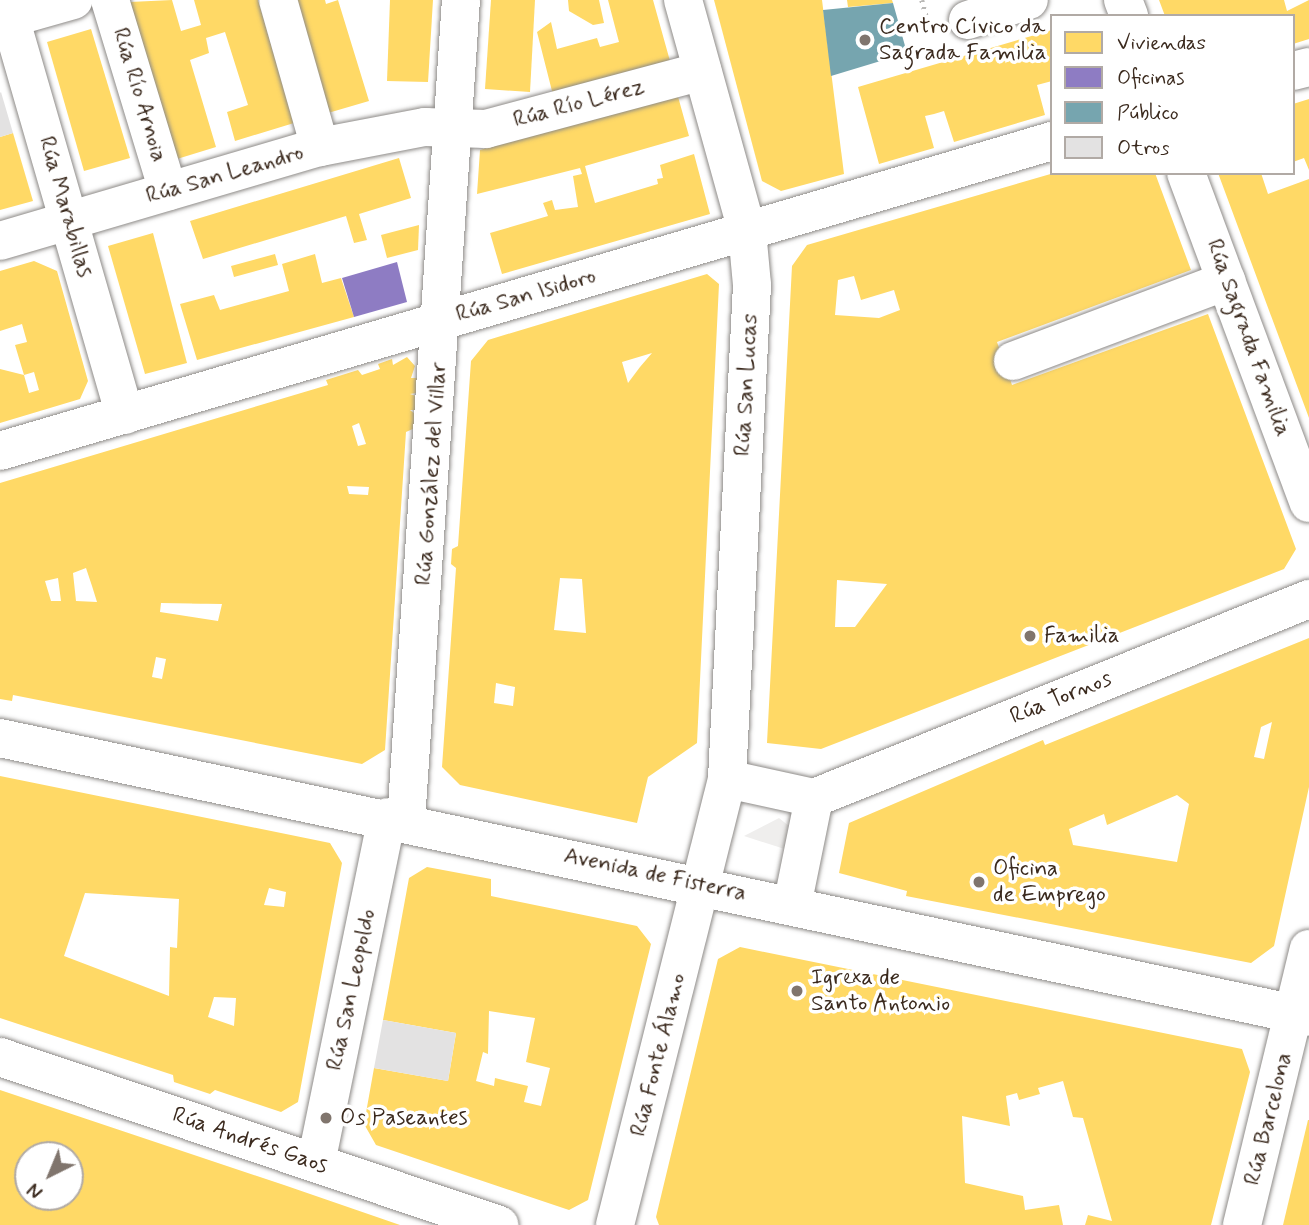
<!DOCTYPE html>
<meta charset="utf-8">
<style>
body{margin:0}
#map{position:relative;width:1309px;height:1225px;overflow:hidden;background:#fff;font-family:Mynerve,sans-serif}
div>[style]{position:absolute}
[style*='--x']{left:calc(var(--x)*1px);top:calc(var(--y)*1px);width:calc(var(--w)*1px);rotate:calc(var(--a)*1deg)}
.built>*{inset:0;background:#efeeed}
.homes>*{inset:0;background:#ffd966}
.offices>*{inset:0;background:#8e7cc3}
.public>*{inset:0;background:#76a5af}
.building>*{inset:0;background:#e3e2e2}
.path>*{height:4.5px;margin-top:-2.25px;transform-origin:0;background:repeating-linear-gradient(90deg,#b9b8b6 0 2px,transparent 0 7px)}
.roads{filter:drop-shadow(0 0 2px #8e8b88) drop-shadow(0 0 2px #8e8b88)}
.street>*{height:38px;margin:-19px;padding:0 19px;transform-origin:19px;border-radius:19px;background:#fff}
.secondary>*{height:38px;margin:-19px;padding:0 19px;transform-origin:19px;border-radius:19px;background:#fff}
.dots>*{width:19px;height:19px;translate:-50% -50%;box-sizing:border-box;border:4px solid #fff;border-radius:50%}
span{translate:-50% -50%;white-space:nowrap;text-align:center;line-height:1.15;-webkit-text-stroke:7px #fff;paint-order:stroke}
.poi-label{font-size:23px;color:#3b2a1e}
.left{translate:0 -50%;text-align:left}
.street-label{font-size:23px;color:#3b2a1e}
.legend{position:absolute;left:1050px;top:14px;width:245px;height:161px;box-sizing:border-box;background:#fff;border:2px solid #b1aaa5;margin:0;padding:9px 12px;list-style:none;font-size:21px;color:#3b2a1e}
.legend li{display:flex;align-items:center;gap:14px;height:35px}
.legend b{width:35px;border:2px solid #b1aaa5}
.north{position:absolute;left:14px;top:1141px;width:70px;height:70px;box-sizing:border-box;background:#fff;border:2px solid #b1aaa5;border-radius:50%;rotate:223deg;font-size:19px;font-weight:700;line-height:28px;text-align:center;color:#3b2a1e}
.north::after{content:'';display:block;margin:auto;width:24px;height:32px;background:#80756d;clip-path:polygon(50% 0,100% 100%,50% 72%,0 100%)}
</style>
<div id="map">
<div class="built">
<div style="clip-path:polygon(779px 818px,794px 830px,791px 851px,744px 836px)"></div>
</div>
<div class="homes">
<div style="clip-path:polygon(172px 0,181px 31px,201px 25px,194px 0,258px 0,294px 123px,235px 141px,227px 112px,248px 105px,225px 32px,206px 38px,209px 53px,190px 60px,216px 147px,177px 159px,130px 2px)"></div>
<div style="clip-path:polygon(294px 0,325px 0,326px 4px,338px 0,369px 101px,328px 113px)"></div>
<div style="clip-path:polygon(390px 0,433px 0,428px 82px,387px 81px)"></div>
<div style="clip-path:polygon(491px 0,535px 0,530px 92px,485px 89px)"></div>
<div style="clip-path:polygon(568px 0,599px 0,604px 23px,593px 25px,569px 11px)"></div>
<div style="clip-path:polygon(608px 0,653px 0,670px 61px,553px 95px,537px 32px,551px 22px,557px 49px,597px 38px,600px 47px,619px 42px)"></div>
<div style="clip-path:polygon(714px 0,822px 0,844px 174px,781px 191px,762px 181px)"></div>
<div style="clip-path:polygon(847px 0,892px 0,893px 3px,848px 7px)"></div>
<div style="clip-path:polygon(1159px 0,1284px 0,1287px 11px,1309px 0,1309px 39px,1293px 44px,1293px 16px,1165px 16px)"></div>
<div style="clip-path:polygon(91px 29px,130px 158px,84px 171px,47px 42px)"></div>
<div style="clip-path:polygon(1052px 30px,1052px 81px,1037px 85px,1045px 115px,954px 142px,944px 111px,934px 114px,925px 116px,934px 148px,879px 164px,858px 87px)"></div>
<div style="clip-path:polygon(677px 93px,689px 136px,585px 166px,590px 185px,595px 203px,658px 184px,657px 179px,663px 178px,660px 165px,694px 154px,710px 214px,502px 274px,490px 233px,548px 216px,543px 203px,552px 200px,555px 210px,578px 207px,573px 176px,582px 174px,580px 168px,477px 194px,480px 150px)"></div>
<div style="clip-path:polygon(1309px 99px,1309px 170px,1304px 158px,1293px 162px,1293px 104px)"></div>
<div style="clip-path:polygon(13px 133px,33px 201px,0 210px,0 137px)"></div>
<div style="clip-path:polygon(399px 158px,411px 198px,359px 214px,367px 240px,354px 243px,346px 216px,203px 259px,190px 221px)"></div>
<div style="clip-path:polygon(evenodd,1054px 173px,1155px 173px,1191px 270px,997px 342px,1012px 385px,1208px 314px,1296px 549px,1284px 569px,821px 749px,767px 743px,792px 266px,807px 245px,1054px 173px,854px 276px,861px 300px,894px 290px,900px 310px,879px 318px,835px 315px,838px 280px,854px 276px,1054px 173px,837px 580px,887px 584px,855px 627px,835px 627px,837px 580px)"></div>
<div style="clip-path:polygon(1218px 173px,1261px 173px,1268px 194px,1309px 179px,1309px 418px)"></div>
<div style="clip-path:polygon(419px 225px,418px 250px,387px 258px,381px 235px)"></div>
<div style="clip-path:polygon(153px 233px,187px 363px,145px 374px,108px 246px)"></div>
<div style="clip-path:polygon(275px 254px,278px 265px,234px 277px,231px 266px)"></div>
<div style="clip-path:polygon(315px 254px,322px 283px,341px 278px,354px 317px,197px 360px,180px 304px,214px 295px,220px 310px,289px 291px,282px 264px)"></div>
<div style="clip-path:polygon(evenodd,34px 261px,57px 271px,88px 381px,80px 399px,0 423px,0 369px,24px 375px,15px 345px,27px 342px,22px 324px,0 331px,0 271px,34px 261px,34px 372px,39px 390px,29px 393px,24px 375px,34px 372px)"></div>
<div style="clip-path:polygon(evenodd,707px 274px,719px 284px,697px 743px,648px 777px,637px 823px,460px 785px,442px 767px,456px 568px,451px 564px,452px 549px,458px 546px,471px 361px,488px 340px,707px 274px,652px 353px,640px 367px,628px 383px,622px 362px,652px 353px,707px 274px,560px 578px,582px 579px,586px 633px,554px 630px,560px 578px,707px 274px,496px 683px,515px 687px,513px 706px,494px 703px,496px 683px)"></div>
<div style="clip-path:polygon(evenodd,407px 357px,415px 366px,411px 378px,417px 378px,416px 393px,410px 394px,416px 396px,415px 410px,410px 410px,415px 414px,415px 428px,406px 432px,385px 750px,362px 764px,13px 695px,12px 701px,0 699px,0 483px,328px 385px,326px 380px,358px 370px,362px 375px,380px 369px,378px 364px,392px 359px,393px 365px,407px 357px,359px 423px,366px 444px,358px 446px,352px 426px,359px 423px,407px 357px,347px 486px,369px 487px,368px 495px,349px 494px,347px 486px,407px 357px,86px 568px,92px 586px,97px 602px,76px 601px,73px 573px,86px 568px,407px 357px,58px 578px,61px 601px,51px 601px,45px 581px,58px 578px,407px 357px,161px 603px,222px 604px,218px 621px,160px 612px,161px 603px,407px 357px,156px 657px,166px 659px,162px 679px,152px 677px,156px 657px)"></div>
<div style="clip-path:polygon(evenodd,1309px 638px,1309px 787px,1274px 946px,1251px 963px,906px 896px,907px 891px,839px 873px,849px 823px,1043px 740px,1045px 745px,1309px 638px,1272px 722px,1264px 759px,1254px 757px,1261px 727px,1272px 722px,1309px 638px,1177px 795px,1189px 804px,1177px 862px,1073px 845px,1069px 829px,1104px 814px,1107px 825px,1177px 795px)"></div>
<div style="clip-path:polygon(evenodd,0 776px,330px 843px,342px 863px,298px 1102px,281px 1112px,215px 1090px,210px 1094px,174px 1082px,173px 1075px,0 1018px,0 776px,269px 888px,286px 892px,284px 907px,264px 905px,269px 888px,0 776px,85px 893px,179px 899px,177px 948px,170px 947px,169px 996px,64px 956px,85px 893px,0 776px,214px 997px,236px 998px,234px 1026px,208px 1017px,214px 997px)"></div>
<div style="clip-path:polygon(evenodd,427px 867px,491px 879px,491px 896px,637px 926px,651px 944px,588px 1200px,569px 1210px,376px 1145px,364px 1124px,374px 1068px,448px 1081px,456px 1033px,383px 1020px,409px 878px,427px 867px,489px 1011px,535px 1018px,526px 1062px,550px 1068px,541px 1106px,524px 1102px,528px 1086px,495px 1078px,494px 1086px,476px 1081px,483px 1052px,488px 1054px,489px 1011px)"></div>
<div style="clip-path:polygon(740px 947px,1242px 1049px,1250px 1072px,1211px 1225px,1085px 1225px,1088px 1215px,1112px 1221px,1083px 1118px,1073px 1117px,1063px 1081px,1038px 1088px,1040px 1094px,1019px 1100px,1017px 1093px,1006px 1096px,1010px 1126px,962px 1116px,965px 1183px,1023px 1196px,1025px 1210px,1059px 1205px,1063px 1225px,659px 1225px,656px 1217px,718px 959px)"></div>
<div style="clip-path:polygon(evenodd,0 1090px,284px 1185px,400px 1225px,0 1225px,0 1090px,28px 1155px,70px 1155px,70px 1197px,28px 1197px,28px 1155px)"></div>
<div style="clip-path:polygon(1309px 1120px,1309px 1225px,1283px 1225px,1308px 1120px)"></div>
</div>
<div class="offices">
<div style="clip-path:polygon(397px 262px,407px 302px,354px 317px,342px 278px)"></div>
</div>
<div class="public">
<div style="clip-path:polygon(893px 3px,907px 53px,831px 76px,823px 10px)"></div>
</div>
<div class="building">
<div style="clip-path:polygon(1px 92px,13px 133px,0 137px,0 93px)"></div>
<div style="clip-path:polygon(383px 1020px,456px 1033px,448px 1081px,374px 1068px)"></div>
</div>
<div class="path">
<div style="--x:922;--y:0;--w:20;--a:75"></div>
</div>
<div class="roads">
<div class="street">
<div style="--x:5;--y:0;--w:432;--a:73.9"></div>
<div style="--x:110;--y:0;--w:200;--a:73.1"></div>
<div style="--x:278;--y:0;--w:153;--a:74.1"></div>
<div style="--x:683;--y:0;--w:240;--a:74.5"></div>
<div style="--x:747;--y:231;--w:54;--a:84.7"></div>
<div style="--x:752;--y:285;--w:495;--a:92.9"></div>
<div style="--x:1123;--y:0;--w:17;--a:69"></div>
<div style="--x:10;--y:18;--w:66;--a:-15.9"></div>
<div style="--x:968;--y:20;--w:64;--a:-18.2"></div>
<div style="--x:1293;--y:71;--w:16;--a:-14"></div>
<div style="--x:1186;--y:173;--w:352;--a:69.6"></div>
<div style="--x:0;--y:241;--w:334;--a:-16.4"></div>
<div style="--x:320;--y:147;--w:107;--a:-10.8"></div>
<div style="--x:425;--y:127;--w:61;--a:1.9"></div>
<div style="--x:486;--y:129;--w:224;--a:-15"></div>
<div style="--x:1013;--y:361;--w:228;--a:-20.6"></div>
<div style="--x:0;--y:451;--w:1097;--a:-16.42"></div>
<div style="--x:814;--y:798;--w:534;--a:-21.9"></div>
<div style="--x:406;--y:821;--w:823;--a:-86.17"></div>
<div style="--x:0;--y:1057;--w:527;--a:18.61"></div>
<div style="--x:316;--y:1163;--w:353;--a:-78.4"></div>
<div style="--x:615;--y:1225;--w:460;--a:-75.9"></div>
<div style="--x:727;--y:779;--w:89;--a:12.3"></div>
<div style="--x:814;--y:798;--w:110;--a:101.5"></div>
<div style="--x:1242;--y:1225;--w:284;--a:-76.4"></div>
</div>
<div class="secondary">
<div style="--x:0;--y:738;--w:1338;--a:12.03"></div>
</div>
</div>
<div class="dots">
<div style="left:865px;top:40px;background:#80756d"></div>
<div style="left:1030px;top:636px;background:#80756d"></div>
<div style="left:979px;top:882px;background:#80756d"></div>
<div style="left:797px;top:991px;background:#80756d"></div>
<div style="left:326px;top:1118px;background:#80756d"></div>
</div>
<div class="poi-label">
<span class="left" style="left:879px;top:40px">Centro Cívico da<br>Sagrada Familia</span>
<span class="left" style="left:1044px;top:636px">Familia</span>
<span class="left" style="left:993px;top:882px">Oficina<br>de Emprego</span>
<span class="left" style="left:811px;top:991px">Igrexa de<br>Santo Antonio</span>
<span class="left" style="left:340px;top:1118px">Os Paseantes</span>
</div>
<div class="street-label">
<span style="left:139px;top:95px;rotate:73deg">Rúa Río Arnoia</span>
<span style="left:579px;top:104px;rotate:-15deg">Rúa Río Lérez</span>
<span style="left:225px;top:175px;rotate:-16deg">Rúa San Leandro</span>
<span style="left:65px;top:207px;rotate:74deg">Rúa Marabillas</span>
<span style="left:526px;top:296px;rotate:-16deg">Rúa San Isidoro</span>
<span style="left:1248px;top:338px;rotate:70deg">Rúa Sagrada Familia</span>
<span style="left:747px;top:385px;rotate:-87deg">Rúa San Lucas</span>
<span style="left:432px;top:474px;rotate:-86deg">Rúa González del Villar</span>
<span style="left:1061px;top:698px;rotate:-22deg">Rúa Tornos</span>
<span style="left:655px;top:875px;rotate:12deg">Avenida de Fisterra</span>
<span style="left:352px;top:990px;rotate:-78deg">Rúa San Leopoldo</span>
<span style="left:659px;top:1055px;rotate:-76deg">Rúa Fonte Álamo</span>
<span style="left:1269px;top:1119px;rotate:-76deg">Rúa Barcelona</span>
<span style="left:250px;top:1141px;rotate:19deg">Rúa Andrés Gaos</span>
</div>
<ul class="legend">
<li><b style="height:19px;background:#ffd966"></b>Viviendas</li>
<li><b style="height:19px;background:#8e7cc3"></b>Oficinas</li>
<li><b style="height:19px;background:#76a5af"></b>Público</li>
<li><b style="height:19px;background:#e3e2e2"></b>Otros</li>
</ul>
<div class="north">N</div>
</div>
